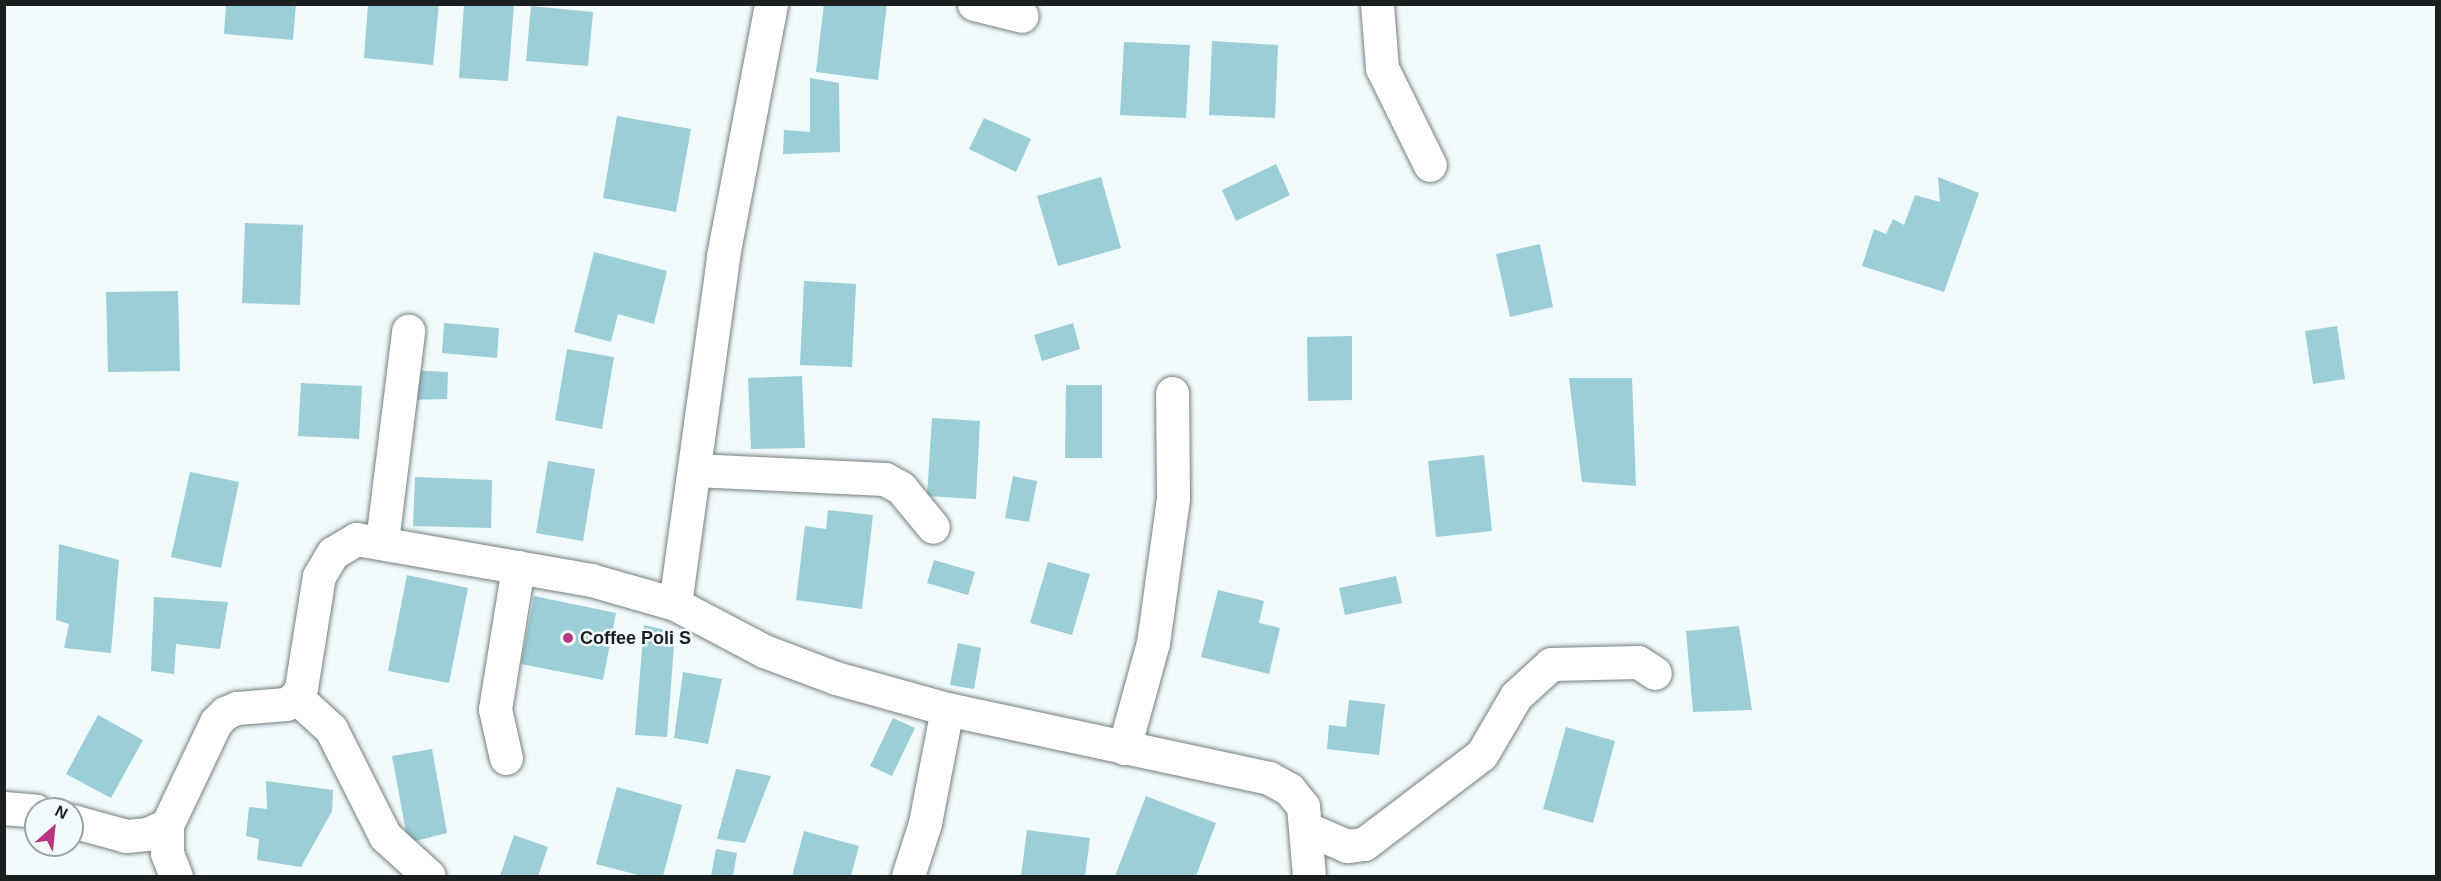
<!DOCTYPE html>
<style>
body{margin:0}
#map{position:relative;width:2441px;height:881px;overflow:hidden;background:#f1fafc;font-family:Arial,sans-serif}
div>[style]{position:absolute}
[style*='--x']{left:calc(var(--x)*1px);top:calc(var(--y)*1px);width:calc(var(--w)*1px);rotate:calc(var(--a)*1deg)}
.building>*{inset:0;background:#9bced6}
.roads{filter:drop-shadow(0 0 2px #767e7f) drop-shadow(0 0 2px #767e7f)}
.minor>*{height:33px;margin:-16.5px;padding:0 16.5px;transform-origin:16.5px;border-radius:16.5px;background:#fff}
.dots>*{width:16px;height:16px;translate:-50% -50%;box-sizing:border-box;border:3px solid #f1fafc;border-radius:50%}
span{translate:-50% -50%;white-space:nowrap;text-align:center;line-height:1.15;-webkit-text-stroke:5px #f1fafc;paint-order:stroke}
.poi-label{font-size:18px;color:#1c1f20;font-weight:700}
.left{translate:0 -50%;text-align:left}
.frame{position:absolute;inset:0;border:6px solid #1c1f20;pointer-events:none}
.north{position:absolute;left:24px;top:797px;width:60px;height:60px;box-sizing:border-box;background:#f1fafc;border:2px solid #9ca2a4;border-radius:50%;rotate:27deg;font-size:16px;font-weight:700;line-height:24px;text-align:center;color:#1c1f20}
.north::after{content:'';display:block;margin:auto;width:21px;height:27px;background:#b73681;clip-path:polygon(50% 0,100% 100%,50% 72%,0 100%)}
</style>
<div id="map">
<div class="building">
<div style="clip-path:polygon(226px 4px,296px 4px,293px 40px,224px 34px)"></div>
<div style="clip-path:polygon(368px 4px,439px 4px,433px 65px,364px 58px)"></div>
<div style="clip-path:polygon(464px 4px,514px 4px,508px 81px,459px 78px)"></div>
<div style="clip-path:polygon(824px 4px,887px 4px,878px 80px,816px 72px)"></div>
<div style="clip-path:polygon(531px 6px,593px 12px,588px 66px,526px 61px)"></div>
<div style="clip-path:polygon(1212px 41px,1278px 45px,1275px 118px,1209px 115px)"></div>
<div style="clip-path:polygon(1124px 42px,1190px 45px,1186px 118px,1120px 115px)"></div>
<div style="clip-path:polygon(810px 78px,839px 83px,840px 152px,783px 154px,784px 130px,810px 132px)"></div>
<div style="clip-path:polygon(617px 116px,691px 129px,676px 212px,603px 198px)"></div>
<div style="clip-path:polygon(984px 118px,1031px 139px,1016px 172px,969px 149px)"></div>
<div style="clip-path:polygon(1276px 164px,1290px 195px,1236px 221px,1222px 190px)"></div>
<div style="clip-path:polygon(1101px 177px,1121px 248px,1058px 266px,1037px 196px)"></div>
<div style="clip-path:polygon(1938px 177px,1979px 193px,1944px 292px,1862px 266px,1874px 229px,1886px 234px,1893px 219px,1904px 225px,1915px 195px,1940px 202px)"></div>
<div style="clip-path:polygon(245px 223px,303px 225px,300px 305px,242px 303px)"></div>
<div style="clip-path:polygon(1540px 244px,1553px 307px,1510px 317px,1496px 254px)"></div>
<div style="clip-path:polygon(594px 252px,667px 271px,654px 324px,618px 314px,611px 342px,574px 332px)"></div>
<div style="clip-path:polygon(804px 281px,856px 284px,852px 367px,800px 365px)"></div>
<div style="clip-path:polygon(178px 291px,180px 371px,108px 372px,106px 292px)"></div>
<div style="clip-path:polygon(444px 323px,499px 328px,497px 358px,442px 353px)"></div>
<div style="clip-path:polygon(1073px 323px,1080px 349px,1042px 361px,1034px 335px)"></div>
<div style="clip-path:polygon(2337px 326px,2345px 379px,2313px 384px,2305px 331px)"></div>
<div style="clip-path:polygon(1352px 336px,1352px 400px,1308px 401px,1307px 337px)"></div>
<div style="clip-path:polygon(567px 349px,614px 357px,602px 429px,555px 420px)"></div>
<div style="clip-path:polygon(408px 370px,448px 372px,447px 399px,406px 400px)"></div>
<div style="clip-path:polygon(802px 376px,805px 448px,751px 449px,748px 378px)"></div>
<div style="clip-path:polygon(1569px 378px,1632px 378px,1636px 486px,1582px 482px)"></div>
<div style="clip-path:polygon(301px 383px,362px 386px,359px 439px,298px 436px)"></div>
<div style="clip-path:polygon(1066px 385px,1102px 385px,1102px 458px,1065px 458px)"></div>
<div style="clip-path:polygon(932px 418px,980px 421px,976px 499px,927px 496px)"></div>
<div style="clip-path:polygon(1484px 455px,1492px 531px,1436px 537px,1428px 461px)"></div>
<div style="clip-path:polygon(548px 461px,595px 469px,583px 541px,536px 533px)"></div>
<div style="clip-path:polygon(190px 472px,239px 482px,221px 568px,171px 557px)"></div>
<div style="clip-path:polygon(1013px 476px,1037px 481px,1029px 522px,1005px 518px)"></div>
<div style="clip-path:polygon(415px 477px,492px 480px,491px 528px,413px 526px)"></div>
<div style="clip-path:polygon(828px 510px,873px 515px,862px 609px,796px 600px,805px 526px,826px 529px)"></div>
<div style="clip-path:polygon(59px 544px,119px 560px,111px 653px,64px 648px,69px 624px,56px 620px)"></div>
<div style="clip-path:polygon(934px 560px,975px 572px,968px 595px,927px 583px)"></div>
<div style="clip-path:polygon(1048px 562px,1090px 574px,1072px 635px,1030px 623px)"></div>
<div style="clip-path:polygon(407px 575px,468px 588px,449px 683px,388px 671px)"></div>
<div style="clip-path:polygon(1396px 576px,1402px 603px,1345px 615px,1339px 588px)"></div>
<div style="clip-path:polygon(1218px 590px,1264px 601px,1259px 623px,1280px 628px,1269px 674px,1201px 657px)"></div>
<div style="clip-path:polygon(534px 596px,616px 613px,603px 680px,521px 664px)"></div>
<div style="clip-path:polygon(154px 597px,228px 602px,220px 649px,176px 644px,174px 674px,151px 671px)"></div>
<div style="clip-path:polygon(644px 625px,675px 632px,667px 737px,635px 735px)"></div>
<div style="clip-path:polygon(1739px 626px,1752px 710px,1693px 712px,1686px 631px)"></div>
<div style="clip-path:polygon(958px 643px,981px 648px,974px 689px,950px 685px)"></div>
<div style="clip-path:polygon(683px 672px,722px 679px,708px 744px,674px 738px)"></div>
<div style="clip-path:polygon(1349px 700px,1385px 704px,1379px 755px,1327px 749px,1329px 725px,1346px 727px)"></div>
<div style="clip-path:polygon(98px 715px,143px 740px,111px 798px,66px 774px)"></div>
<div style="clip-path:polygon(893px 718px,915px 728px,892px 776px,870px 766px)"></div>
<div style="clip-path:polygon(1566px 727px,1615px 741px,1593px 823px,1543px 809px)"></div>
<div style="clip-path:polygon(432px 749px,447px 833px,408px 843px,392px 756px)"></div>
<div style="clip-path:polygon(736px 769px,771px 776px,745px 843px,717px 839px)"></div>
<div style="clip-path:polygon(266px 781px,333px 790px,332px 811px,301px 867px,257px 860px,259px 839px,246px 836px,249px 807px,267px 809px)"></div>
<div style="clip-path:polygon(617px 787px,682px 805px,663px 876px,642px 876px,596px 864px)"></div>
<div style="clip-path:polygon(1146px 796px,1216px 823px,1196px 876px,1115px 876px)"></div>
<div style="clip-path:polygon(1027px 830px,1090px 838px,1085px 876px,1021px 876px)"></div>
<div style="clip-path:polygon(804px 831px,859px 846px,851px 876px,792px 876px)"></div>
<div style="clip-path:polygon(514px 835px,548px 847px,538px 876px,500px 876px)"></div>
<div style="clip-path:polygon(716px 849px,737px 853px,733px 876px,711px 876px)"></div>
</div>
<div class="roads">
<div class="minor">
<div style="--x:974;--y:4;--w:49;--a:14"></div>
<div style="--x:1377;--y:4;--w:64;--a:85.5"></div>
<div style="--x:1382;--y:68;--w:108;--a:63.7"></div>
<div style="--x:694;--y:470;--w:191;--a:2.7"></div>
<div style="--x:885;--y:479;--w:18;--a:29"></div>
<div style="--x:901;--y:488;--w:50;--a:50.6"></div>
<div style="--x:382;--y:541;--w:212;--a:-82.9"></div>
<div style="--x:675;--y:604;--w:351;--a:-82.1"></div>
<div style="--x:723;--y:256;--w:257;--a:-79.2"></div>
<div style="--x:296;--y:697;--w:47;--a:42.4"></div>
<div style="--x:331;--y:729;--w:120;--a:63.2"></div>
<div style="--x:385;--y:836;--w:59;--a:42.3"></div>
<div style="--x:1124;--y:748;--w:109;--a:-74.6"></div>
<div style="--x:1153;--y:643;--w:146;--a:-82.1"></div>
<div style="--x:1173;--y:498;--w:105;--a:-90.5"></div>
<div style="--x:506;--y:758;--w:50;--a:-102.7"></div>
<div style="--x:495;--y:709;--w:144;--a:-80.8"></div>
<div style="--x:4;--y:808;--w:32;--a:5"></div>
<div style="--x:72;--y:821;--w:56;--a:15.5"></div>
<div style="--x:126;--y:836;--w:21;--a:-5"></div>
<div style="--x:147;--y:834;--w:22;--a:-24"></div>
<div style="--x:167;--y:825;--w:114;--a:-64.6"></div>
<div style="--x:216;--y:722;--w:13;--a:-45"></div>
<div style="--x:225;--y:713;--w:13;--a:-23"></div>
<div style="--x:237;--y:708;--w:49;--a:-4.7"></div>
<div style="--x:286;--y:704;--w:12;--a:-35"></div>
<div style="--x:296;--y:697;--w:10;--a:-61"></div>
<div style="--x:301;--y:688;--w:113;--a:-80.9"></div>
<div style="--x:319;--y:576;--w:27;--a:-59"></div>
<div style="--x:333;--y:553;--w:27;--a:-31"></div>
<div style="--x:356;--y:539;--w:239;--a:9.9"></div>
<div style="--x:591;--y:580;--w:87;--a:15.9"></div>
<div style="--x:675;--y:604;--w:101;--a:27.8"></div>
<div style="--x:764;--y:651;--w:77;--a:20.6"></div>
<div style="--x:836;--y:678;--w:115;--a:15.6"></div>
<div style="--x:947;--y:709;--w:329;--a:12.1"></div>
<div style="--x:1269;--y:778;--w:23;--a:29"></div>
<div style="--x:1289;--y:789;--w:22;--a:51"></div>
<div style="--x:1303;--y:806;--w:70;--a:85.1"></div>
<div style="--x:167;--y:825;--w:28;--a:90"></div>
<div style="--x:167;--y:853;--w:25;--a:69"></div>
<div style="--x:1308;--y:829;--w:43;--a:23.6"></div>
<div style="--x:1347;--y:846;--w:17;--a:-7"></div>
<div style="--x:1364;--y:844;--w:148;--a:-37.3"></div>
<div style="--x:1482;--y:754;--w:67;--a:-59.6"></div>
<div style="--x:1516;--y:696;--w:47;--a:-42.4"></div>
<div style="--x:1551;--y:664;--w:87;--a:-1.3"></div>
<div style="--x:1638;--y:662;--w:20;--a:33"></div>
<div style="--x:908;--y:876;--w:56;--a:-72.2"></div>
<div style="--x:925;--y:823;--w:116;--a:-79.1"></div>
</div>
</div>
<div class="dots">
<div style="left:568px;top:638px;background:#b73681"></div>
</div>
<div class="poi-label">
<span class="left" style="left:580px;top:638px">Coffee Poli S</span>
</div>
<div class="frame"></div>
<div class="north">N</div>
</div>
